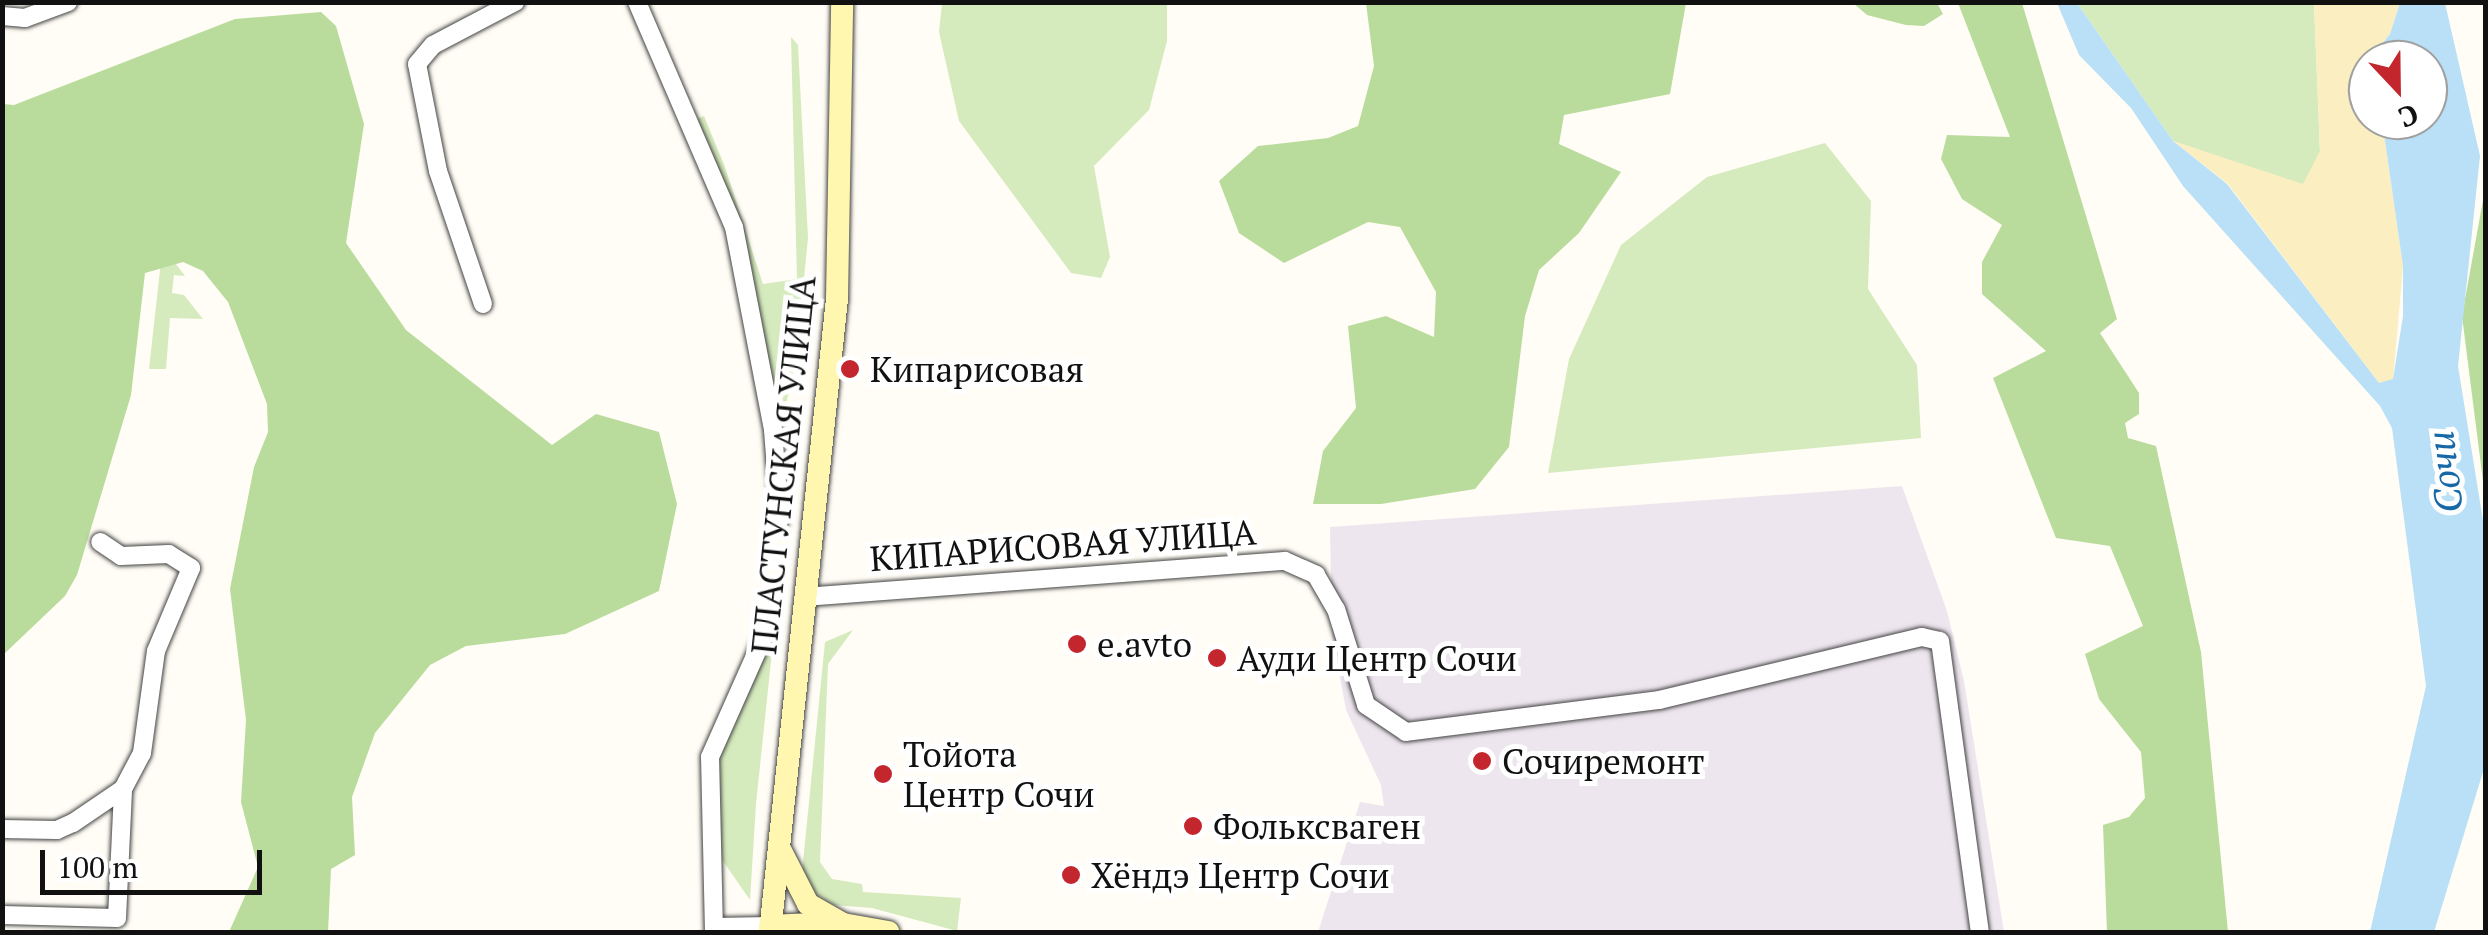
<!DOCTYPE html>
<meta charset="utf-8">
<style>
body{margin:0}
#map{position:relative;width:2488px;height:935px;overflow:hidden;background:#fffdf5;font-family:"PT Serif",serif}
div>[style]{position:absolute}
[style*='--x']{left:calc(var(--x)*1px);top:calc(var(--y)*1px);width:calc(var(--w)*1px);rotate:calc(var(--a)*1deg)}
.industrial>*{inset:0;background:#eee6ef}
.green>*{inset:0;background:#d5ebbd}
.forest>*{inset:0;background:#b9dc9c}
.sand>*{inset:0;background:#fbeec1}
.water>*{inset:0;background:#b9e0f7}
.roads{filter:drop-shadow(0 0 2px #444) drop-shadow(0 0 2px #444)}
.street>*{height:18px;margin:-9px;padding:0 9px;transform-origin:9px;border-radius:9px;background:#fff}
.secondary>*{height:22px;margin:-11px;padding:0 11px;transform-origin:11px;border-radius:11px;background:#fff6b0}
.dots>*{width:28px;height:28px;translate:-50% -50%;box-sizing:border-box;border:5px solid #fff;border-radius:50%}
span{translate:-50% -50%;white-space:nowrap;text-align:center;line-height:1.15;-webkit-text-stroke:10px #fff;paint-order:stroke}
.poi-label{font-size:35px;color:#111}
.left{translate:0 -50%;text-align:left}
.street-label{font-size:35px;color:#111}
.water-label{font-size:38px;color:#1768a6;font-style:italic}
.frame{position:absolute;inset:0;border:5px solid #111;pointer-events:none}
.north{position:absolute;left:2348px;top:40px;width:100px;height:100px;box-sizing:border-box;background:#fff;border:2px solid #a0a0a0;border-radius:50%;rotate:158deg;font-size:28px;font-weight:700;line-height:40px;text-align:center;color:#111}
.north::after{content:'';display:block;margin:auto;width:35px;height:45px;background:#c4262e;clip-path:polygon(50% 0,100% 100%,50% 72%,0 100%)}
.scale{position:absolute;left:40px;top:850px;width:222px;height:45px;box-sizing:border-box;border:5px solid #111;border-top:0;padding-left:12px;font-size:30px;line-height:35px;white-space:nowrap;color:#111;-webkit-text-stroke:8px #fff;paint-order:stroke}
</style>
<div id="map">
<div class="industrial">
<div style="clip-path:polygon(1902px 486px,1947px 611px,1964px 681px,2004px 932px,1318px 932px,1360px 802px,1384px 806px,1381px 785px,1346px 710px,1332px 634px,1330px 527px)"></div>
</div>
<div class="green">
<div style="clip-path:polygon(942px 3px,1167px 3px,1167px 41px,1149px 110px,1094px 166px,1110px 257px,1101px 278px,1071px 273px,959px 121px,939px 32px)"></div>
<div style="clip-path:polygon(2077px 3px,2314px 3px,2320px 152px,2303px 185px,2173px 141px)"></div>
<div style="clip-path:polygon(791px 37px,798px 45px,808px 238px,796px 358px,780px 432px,739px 227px,696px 119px,704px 116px,725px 167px,763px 284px,797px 279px)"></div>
<div style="clip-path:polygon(1825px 143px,1871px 201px,1868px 289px,1917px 365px,1921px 438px,1548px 473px,1569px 359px,1621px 245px,1707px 177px)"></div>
<div style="clip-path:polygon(169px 255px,185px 276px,174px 275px,172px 293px,184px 295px,203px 319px,170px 318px,166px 369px,149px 369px,161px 261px)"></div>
<div style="clip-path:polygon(853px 630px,828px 664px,820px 862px,832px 879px,862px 884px,863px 892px,961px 898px,957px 931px,872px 908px,833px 905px,812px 891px,802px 872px,825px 642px)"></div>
<div style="clip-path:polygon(773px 642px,756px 804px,750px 900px,716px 851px,714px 771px,723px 732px)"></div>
</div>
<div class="forest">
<div style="clip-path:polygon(1366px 3px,1686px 3px,1670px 94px,1564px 115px,1559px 144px,1621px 172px,1579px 233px,1539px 270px,1525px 316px,1509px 447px,1475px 489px,1381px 504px,1313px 504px,1323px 451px,1356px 408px,1348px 326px,1386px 316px,1434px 337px,1436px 292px,1400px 227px,1368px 222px,1284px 263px,1239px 233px,1219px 181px,1258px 146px,1328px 138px,1358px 126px,1374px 66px)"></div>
<div style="clip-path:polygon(1853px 3px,1937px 3px,1943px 14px,1924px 26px,1906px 25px,1867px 15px)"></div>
<div style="clip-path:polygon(1958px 3px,2022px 3px,2117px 319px,2100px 333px,2139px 393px,2139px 414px,2125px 423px,2128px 438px,2156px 446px,2201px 652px,2228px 932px,2107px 932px,2103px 825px,2129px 817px,2145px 798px,2141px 752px,2099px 699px,2085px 654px,2143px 626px,2110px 546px,2056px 538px,1993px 378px,2046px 351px,1982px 294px,1982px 262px,2002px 225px,1962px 199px,1941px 159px,1947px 135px,2010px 137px)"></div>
<div style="clip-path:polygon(321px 12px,336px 26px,364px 124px,346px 243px,406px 330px,552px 445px,596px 414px,659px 432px,677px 504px,659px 591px,565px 634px,466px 646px,430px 665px,375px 733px,352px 797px,355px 855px,331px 869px,328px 932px,229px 932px,258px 867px,241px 802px,246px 720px,230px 589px,254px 467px,268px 432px,267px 404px,228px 302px,203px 271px,183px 262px,145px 273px,131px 395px,77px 575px,65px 596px,3px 655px,3px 104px,14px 105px,235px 19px)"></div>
<div style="clip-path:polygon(2485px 189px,2485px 497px,2462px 316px)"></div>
</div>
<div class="sand">
<div style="clip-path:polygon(2314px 3px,2400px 3px,2390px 34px,2368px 60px,2368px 120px,2382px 120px,2403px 266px,2393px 380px,2379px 383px,2228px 184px,2173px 141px,2303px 184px,2320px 151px)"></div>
</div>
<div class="water">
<div style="clip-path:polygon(2057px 3px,2077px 3px,2173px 141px,2227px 184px,2379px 383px,2393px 379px,2403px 316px,2403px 266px,2382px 120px,2428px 120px,2428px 60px,2374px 60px,2373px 55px,2390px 34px,2400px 3px,2445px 3px,2480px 156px,2458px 366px,2485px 533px,2486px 762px,2434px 932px,2370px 932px,2426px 686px,2392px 428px,2380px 406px,2183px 186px,2131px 108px,2079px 55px)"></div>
</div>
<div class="roads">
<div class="street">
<div style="--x:637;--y:2;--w:245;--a:66.7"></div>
<div style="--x:734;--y:227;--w:207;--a:79.1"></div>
<div style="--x:773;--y:430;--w:90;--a:85.6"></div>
<div style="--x:2;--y:16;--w:23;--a:5"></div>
<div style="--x:25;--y:18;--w:46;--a:-20.4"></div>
<div style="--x:483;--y:304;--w:140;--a:-108.7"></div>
<div style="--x:438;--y:171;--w:109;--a:-101.1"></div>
<div style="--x:417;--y:64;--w:25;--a:-50"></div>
<div style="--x:433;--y:45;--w:93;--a:-27.7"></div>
<div style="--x:804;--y:597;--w:482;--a:-4.3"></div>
<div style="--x:1285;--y:561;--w:34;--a:24"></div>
<div style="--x:1316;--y:575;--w:39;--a:60"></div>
<div style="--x:1336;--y:609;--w:101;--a:72.6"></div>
<div style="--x:1366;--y:705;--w:48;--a:34"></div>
<div style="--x:1406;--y:732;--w:255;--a:-7.2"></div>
<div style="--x:1659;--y:700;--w:270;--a:-13.5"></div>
<div style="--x:1922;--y:637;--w:18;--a:13"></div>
<div style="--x:1940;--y:641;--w:294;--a:82.2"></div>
<div style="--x:2;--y:829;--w:55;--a:1"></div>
<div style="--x:57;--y:830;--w:17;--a:-24"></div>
<div style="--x:73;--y:823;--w:60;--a:-34.2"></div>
<div style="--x:123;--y:789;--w:41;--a:-62.2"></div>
<div style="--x:142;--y:753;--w:103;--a:-82.2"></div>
<div style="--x:156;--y:651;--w:90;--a:-67.1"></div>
<div style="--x:191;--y:568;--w:26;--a:-148"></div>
<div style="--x:169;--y:554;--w:48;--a:177.6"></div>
<div style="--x:121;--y:556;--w:25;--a:-146"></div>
<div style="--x:2;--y:915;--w:115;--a:1.5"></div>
<div style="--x:117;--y:918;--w:129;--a:-87.3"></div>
<div style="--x:714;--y:927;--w:56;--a:-1"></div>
<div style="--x:714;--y:932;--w:175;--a:-91.3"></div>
<div style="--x:710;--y:757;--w:142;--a:-66"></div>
</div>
<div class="secondary">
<div style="--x:781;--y:851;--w:59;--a:63"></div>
<div style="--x:808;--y:904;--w:40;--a:29.7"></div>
<div style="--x:843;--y:924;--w:46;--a:10.1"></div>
<div style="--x:770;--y:926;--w:64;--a:-2.7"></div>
<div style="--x:770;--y:932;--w:637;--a:-83.96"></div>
<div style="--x:837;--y:299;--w:297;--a:-89"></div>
</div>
</div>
<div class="dots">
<div style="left:850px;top:369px;background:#c4262e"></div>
<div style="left:1077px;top:644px;background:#c4262e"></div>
<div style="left:1217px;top:658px;background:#c4262e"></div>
<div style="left:1482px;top:761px;background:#c4262e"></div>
<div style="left:883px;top:774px;background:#c4262e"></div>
<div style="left:1193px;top:826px;background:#c4262e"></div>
<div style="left:1071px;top:875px;background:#c4262e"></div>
</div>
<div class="poi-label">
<span class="left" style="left:870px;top:369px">Кипарисовая</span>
<span class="left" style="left:1097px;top:644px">e.avto</span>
<span class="left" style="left:1237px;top:658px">Ауди Центр Сочи</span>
<span class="left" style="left:903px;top:774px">Тойота<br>Центр Сочи</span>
<span class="left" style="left:1502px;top:761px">Сочиремонт</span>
<span class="left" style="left:1213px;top:826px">Фольксваген</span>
<span class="left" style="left:1091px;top:875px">Хёндэ Центр Сочи</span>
</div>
<div class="street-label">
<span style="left:783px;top:465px;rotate:-84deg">ПЛАСТУНСКАЯ УЛИЦА</span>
<span style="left:1063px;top:545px;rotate:-4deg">КИПАРИСОВАЯ УЛИЦА</span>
</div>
<div class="water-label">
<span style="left:2445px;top:472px;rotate:-97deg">Сочи</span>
</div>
<div class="frame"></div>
<div class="north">С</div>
<div class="scale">100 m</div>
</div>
